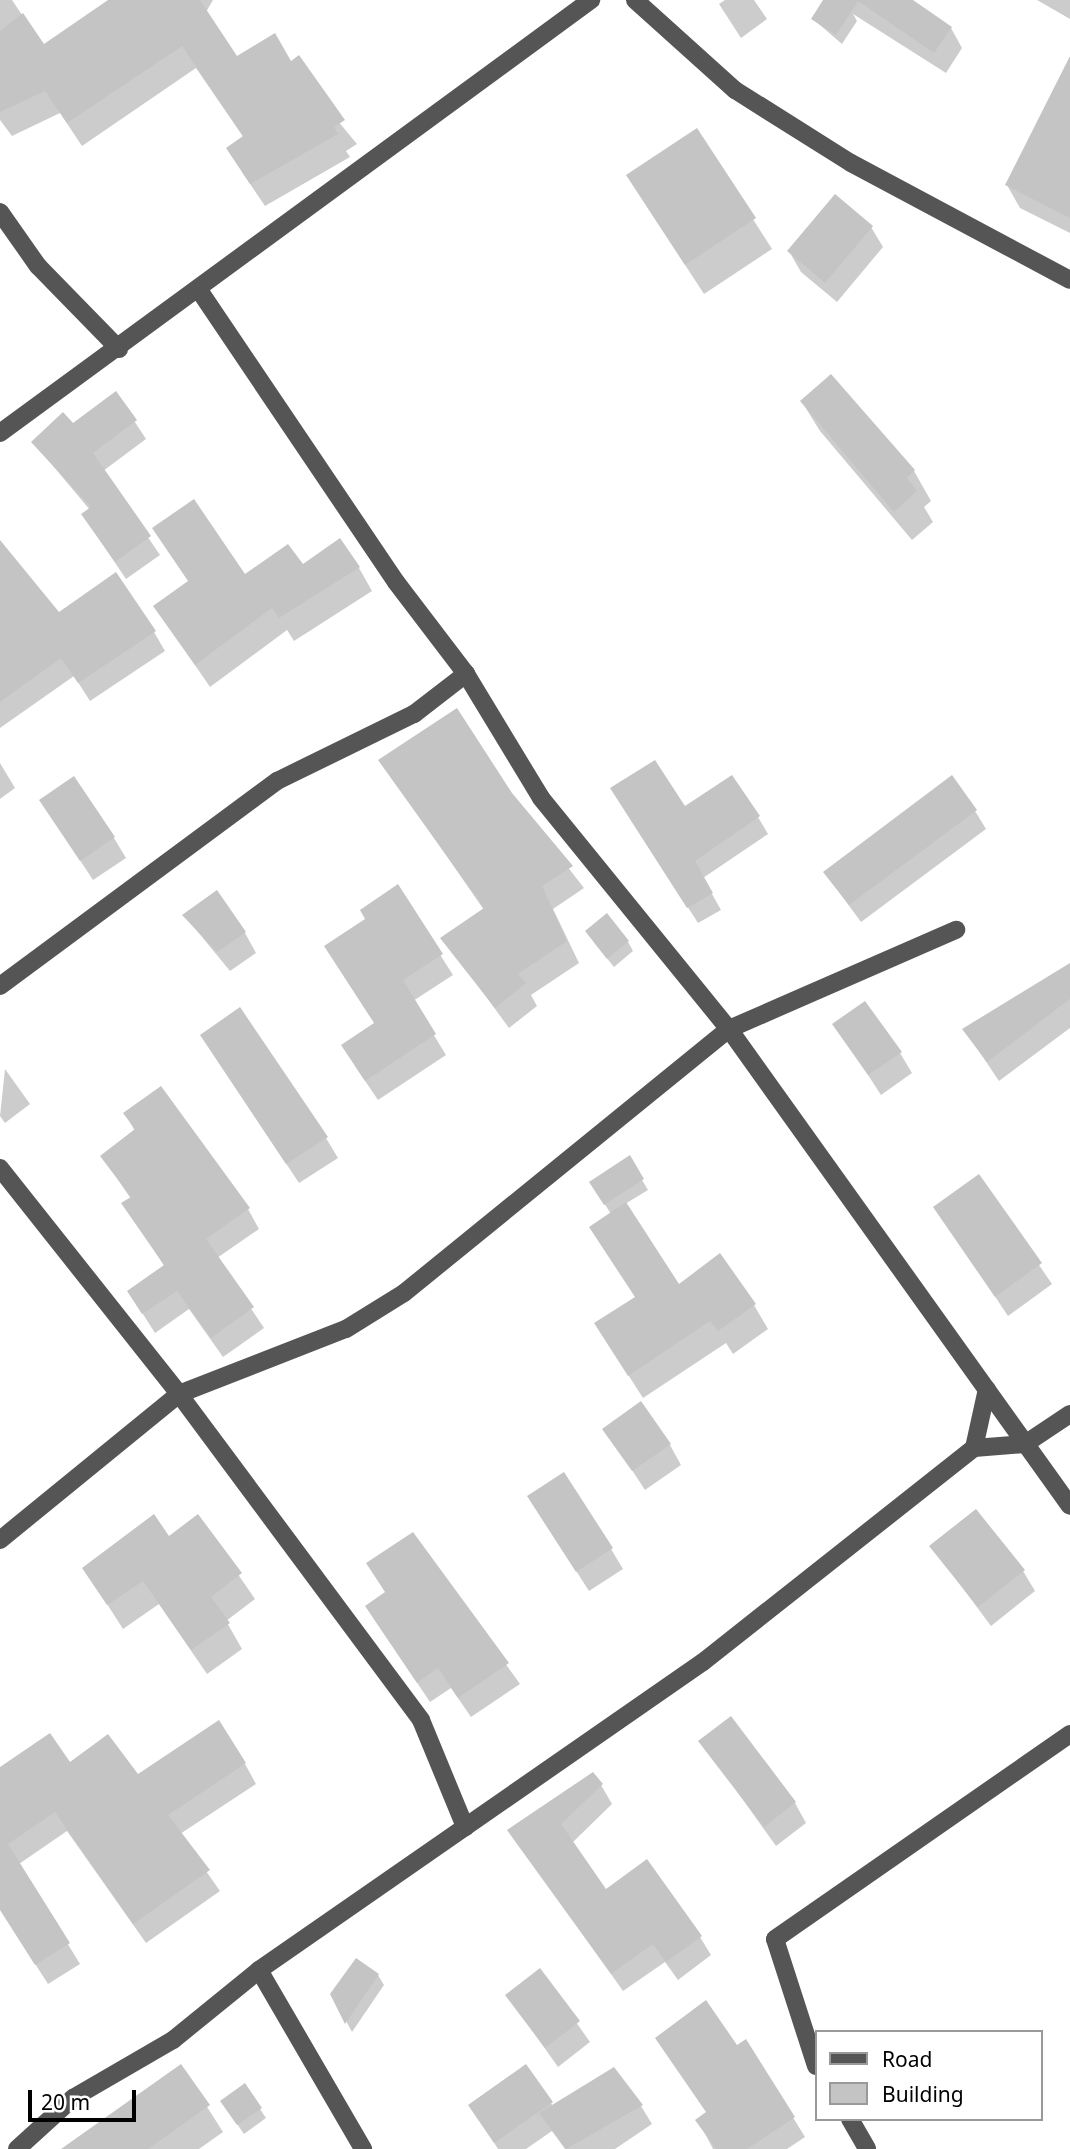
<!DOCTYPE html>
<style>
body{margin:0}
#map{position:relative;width:1070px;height:2149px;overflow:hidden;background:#fff;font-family:"Noto Sans",sans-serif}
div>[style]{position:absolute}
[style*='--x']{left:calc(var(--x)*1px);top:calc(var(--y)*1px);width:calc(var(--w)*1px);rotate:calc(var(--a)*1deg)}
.shadow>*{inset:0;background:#0003}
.building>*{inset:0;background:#c4c4c4}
.minor>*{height:18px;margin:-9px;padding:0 9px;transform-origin:9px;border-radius:9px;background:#555}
span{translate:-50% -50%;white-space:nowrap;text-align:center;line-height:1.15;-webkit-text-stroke:6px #fff;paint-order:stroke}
.legend{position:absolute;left:815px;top:2030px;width:228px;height:91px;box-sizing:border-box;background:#fff;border:2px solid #999;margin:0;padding:9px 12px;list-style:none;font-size:21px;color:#000}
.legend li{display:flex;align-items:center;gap:14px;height:35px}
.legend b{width:35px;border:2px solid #999}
.scale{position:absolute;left:28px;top:2090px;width:108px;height:32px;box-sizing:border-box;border:4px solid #000;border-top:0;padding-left:9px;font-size:21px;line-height:24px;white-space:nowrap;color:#000;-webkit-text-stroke:5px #fff;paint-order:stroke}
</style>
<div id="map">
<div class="shadow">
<div style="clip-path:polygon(0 0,12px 0,43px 46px,115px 0,213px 0,206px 12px,237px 58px,290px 63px,357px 144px,346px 151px,350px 157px,265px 206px,242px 172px,244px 138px,196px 68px,82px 146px,60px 113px,12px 136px,0 120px)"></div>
<div style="clip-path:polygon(725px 0,754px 0,767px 19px,741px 38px,719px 4px)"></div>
<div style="clip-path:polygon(825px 0,910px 0,951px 28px,962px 48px,946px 73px,853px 14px,857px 21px,842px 44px,813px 19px)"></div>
<div style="clip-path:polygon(1037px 0,1070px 0,1070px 19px)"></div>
<div style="clip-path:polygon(1070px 60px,1070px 233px,1020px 208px,1007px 185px)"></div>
<div style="clip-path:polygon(697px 131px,772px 249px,704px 294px,646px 205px)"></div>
<div style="clip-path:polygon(871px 227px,883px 247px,837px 302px,801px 272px,789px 251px)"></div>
<div style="clip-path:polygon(116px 393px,146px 439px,103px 471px,160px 555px,126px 579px,83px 515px,90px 510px,33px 442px,73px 425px)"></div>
<div style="clip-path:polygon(802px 402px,914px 471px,931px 501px,924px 507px,933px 522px,912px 540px,820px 431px)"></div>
<div style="clip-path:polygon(0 542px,59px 615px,154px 632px,165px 651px,90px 701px,74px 676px,0 728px)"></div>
<div style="clip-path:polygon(302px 567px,359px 568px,372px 591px,294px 641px,287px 630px,210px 687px,155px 607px,189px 582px)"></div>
<div style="clip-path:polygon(381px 761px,511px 794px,584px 888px,553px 909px,579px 963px,531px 995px,537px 1006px,509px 1028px,443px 938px,484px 910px)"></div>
<div style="clip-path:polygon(0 763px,15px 788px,0 799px)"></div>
<div style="clip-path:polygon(41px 801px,114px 838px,126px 858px,93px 880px)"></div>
<div style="clip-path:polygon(622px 805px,758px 817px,768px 834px,703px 878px,721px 910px,698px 923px)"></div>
<div style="clip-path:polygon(975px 811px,986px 829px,861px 922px,825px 873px)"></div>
<div style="clip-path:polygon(397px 887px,453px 975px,413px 1001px,446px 1055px,378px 1100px,355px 1066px,375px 1025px)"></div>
<div style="clip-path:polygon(184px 915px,245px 933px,256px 953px,230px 971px)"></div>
<div style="clip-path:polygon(593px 941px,628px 942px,633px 951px,614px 967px)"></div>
<div style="clip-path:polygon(1070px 965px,1070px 1028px,999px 1081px,964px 1029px)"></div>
<div style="clip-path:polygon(835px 1024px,900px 1053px,912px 1073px,881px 1095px)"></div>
<div style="clip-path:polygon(214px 1055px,326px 1138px,338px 1158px,299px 1183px)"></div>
<div style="clip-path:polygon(5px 1069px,30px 1104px,5px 1123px,0 1116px)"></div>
<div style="clip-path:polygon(125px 1114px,248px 1209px,259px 1229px,217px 1258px,264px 1328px,223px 1357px,189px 1309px,155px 1333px,141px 1311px,165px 1267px,124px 1204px,131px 1199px,102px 1156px,135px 1131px)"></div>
<div style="clip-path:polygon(629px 1158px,648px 1190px,625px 1204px,679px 1286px,754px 1305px,768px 1329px,733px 1354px,726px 1343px,643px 1398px,611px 1348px,636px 1298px,611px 1214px,597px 1192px)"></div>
<div style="clip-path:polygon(979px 1177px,1052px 1284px,1008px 1316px,936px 1208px)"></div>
<div style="clip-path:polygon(605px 1429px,670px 1445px,681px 1465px,645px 1490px)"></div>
<div style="clip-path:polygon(198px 1516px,255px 1599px,226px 1621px,242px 1649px,207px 1674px,159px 1604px,123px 1629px,84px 1568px,169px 1538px)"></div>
<div style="clip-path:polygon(541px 1516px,611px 1549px,623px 1569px,589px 1591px)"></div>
<div style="clip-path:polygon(413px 1534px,520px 1684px,471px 1717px,451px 1688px,430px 1702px,379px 1626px,386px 1593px,368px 1564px)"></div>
<div style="clip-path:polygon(932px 1547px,1023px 1571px,1035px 1591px,991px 1626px)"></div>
<div style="clip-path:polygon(701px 1741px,795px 1803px,806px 1823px,776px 1846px)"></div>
<div style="clip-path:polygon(245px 1764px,256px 1784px,180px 1834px,220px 1891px,146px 1943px,67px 1831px,19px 1864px,80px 1964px,48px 1984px,0 1909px,0 1769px,70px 1765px,138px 1776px)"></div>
<div style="clip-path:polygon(601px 1785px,612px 1804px,572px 1843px,606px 1892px,700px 1937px,711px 1955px,678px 1980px,665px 1962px,623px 1991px,510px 1831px)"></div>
<div style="clip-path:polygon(540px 1971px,590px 2042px,558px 2067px,507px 1995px)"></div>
<div style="clip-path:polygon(378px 1975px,384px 1985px,352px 2032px,332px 1995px)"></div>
<div style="clip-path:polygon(657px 2039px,737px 2047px,746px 2041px,805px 2137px,787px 2149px,713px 2149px,698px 2120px,707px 2113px)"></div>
<div style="clip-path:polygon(181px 2066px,223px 2132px,199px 2149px,90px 2149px)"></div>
<div style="clip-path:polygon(526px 2066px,553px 2106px,641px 2106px,652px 2124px,615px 2149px,565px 2149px,552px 2131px,526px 2149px,498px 2149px,470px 2105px)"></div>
<div style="clip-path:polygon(260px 2109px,266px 2118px,244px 2134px,228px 2111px)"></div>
</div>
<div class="building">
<div style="clip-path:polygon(108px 0,200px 0,237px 56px,275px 33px,291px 61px,299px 55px,345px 120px,334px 127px,338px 134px,250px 184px,226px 148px,243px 136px,182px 46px,67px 123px,45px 91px,0 112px,0 31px,23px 13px,44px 44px)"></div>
<div style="clip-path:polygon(823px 0,913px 0,952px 27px,934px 53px,858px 1px,836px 35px,811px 19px)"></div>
<div style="clip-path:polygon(1070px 56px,1070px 218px,1005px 185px)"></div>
<div style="clip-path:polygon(697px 128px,756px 218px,685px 265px,626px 175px)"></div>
<div style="clip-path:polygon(835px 194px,873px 226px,825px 283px,787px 251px)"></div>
<div style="clip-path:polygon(831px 374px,915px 470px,907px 478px,917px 491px,894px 512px,800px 401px)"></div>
<div style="clip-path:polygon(116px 391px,137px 420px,93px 453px,151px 536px,115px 562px,81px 514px,91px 507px,31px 442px,63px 412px,73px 423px)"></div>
<div style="clip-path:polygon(194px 499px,245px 574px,288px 544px,303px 564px,340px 538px,360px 567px,279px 618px,272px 608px,195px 665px,153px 606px,188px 581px,152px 528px)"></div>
<div style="clip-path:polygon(0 540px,59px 612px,116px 572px,156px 631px,78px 683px,61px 658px,0 702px)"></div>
<div style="clip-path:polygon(457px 708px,512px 793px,573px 866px,542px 886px,567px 941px,518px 974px,526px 983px,495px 1008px,440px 938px,484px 908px,378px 760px)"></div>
<div style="clip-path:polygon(655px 760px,685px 806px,732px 775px,760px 816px,695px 861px,713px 893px,687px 908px,610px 788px)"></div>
<div style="clip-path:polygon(952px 775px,977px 810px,849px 905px,823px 872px)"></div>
<div style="clip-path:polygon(74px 776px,115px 837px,80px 861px,39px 800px)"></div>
<div style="clip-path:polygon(398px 884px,443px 954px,403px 980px,436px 1034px,365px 1081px,341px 1045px,374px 1023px,324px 946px,365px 919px,360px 910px)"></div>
<div style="clip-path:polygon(217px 890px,246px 932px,217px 952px,182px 915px)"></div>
<div style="clip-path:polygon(607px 913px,629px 941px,607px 959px,585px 931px)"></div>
<div style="clip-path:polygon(1070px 963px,1070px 999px,987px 1062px,962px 1029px)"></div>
<div style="clip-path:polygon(865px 1001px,902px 1052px,868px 1075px,832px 1024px)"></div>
<div style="clip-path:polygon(240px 1007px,328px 1137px,286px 1164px,200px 1035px)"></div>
<div style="clip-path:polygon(161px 1086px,250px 1208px,206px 1239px,254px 1307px,211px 1338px,177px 1291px,142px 1314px,127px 1291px,164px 1265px,121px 1203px,131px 1197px,100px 1156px,135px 1129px,123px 1113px)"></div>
<div style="clip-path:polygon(630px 1155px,644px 1179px,604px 1205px,589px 1182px)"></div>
<div style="clip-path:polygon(979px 1174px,1042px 1263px,995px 1297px,933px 1207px)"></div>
<div style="clip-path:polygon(626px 1202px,679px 1284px,720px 1253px,756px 1304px,718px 1331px,710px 1321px,628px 1376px,594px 1323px,635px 1297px,589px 1227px)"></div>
<div style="clip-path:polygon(641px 1401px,671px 1444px,632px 1471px,602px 1429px)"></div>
<div style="clip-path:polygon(564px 1472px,613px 1548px,576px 1572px,527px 1496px)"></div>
<div style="clip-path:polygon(976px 1509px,1025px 1570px,978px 1607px,929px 1546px)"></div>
<div style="clip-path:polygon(154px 1514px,169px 1536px,198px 1514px,242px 1573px,211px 1597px,230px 1623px,191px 1650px,143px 1581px,107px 1605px,82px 1568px)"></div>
<div style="clip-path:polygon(413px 1532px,509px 1663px,458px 1698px,438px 1668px,417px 1683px,365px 1606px,385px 1592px,366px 1563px)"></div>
<div style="clip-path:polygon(731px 1716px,796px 1802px,764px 1827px,698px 1741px)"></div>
<div style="clip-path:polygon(219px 1720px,246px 1763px,168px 1815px,210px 1870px,133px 1924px,55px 1812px,8px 1844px,70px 1943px,35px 1965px,0 1910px,0 1767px,50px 1733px,70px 1762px,108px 1734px,138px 1774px)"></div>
<div style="clip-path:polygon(593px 1772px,603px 1784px,561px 1824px,606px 1889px,647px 1859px,702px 1936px,666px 1962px,653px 1944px,611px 1974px,507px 1830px)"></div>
<div style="clip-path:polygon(356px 1958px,379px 1974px,345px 2024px,330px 1994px)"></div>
<div style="clip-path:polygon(540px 1968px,580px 2021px,545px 2048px,505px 1995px)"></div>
<div style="clip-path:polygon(706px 2000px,737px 2045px,746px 2039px,795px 2117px,747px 2149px,716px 2149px,695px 2120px,706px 2112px,655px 2038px)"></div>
<div style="clip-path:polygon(181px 2064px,210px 2105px,148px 2149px,61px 2149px)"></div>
<div style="clip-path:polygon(526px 2064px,553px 2102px,494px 2143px,468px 2105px)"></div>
<div style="clip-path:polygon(614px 2067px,643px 2105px,566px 2149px,539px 2113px)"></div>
<div style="clip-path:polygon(245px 2083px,262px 2108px,237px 2125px,220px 2101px)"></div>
</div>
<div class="minor">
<div style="--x:635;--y:0;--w:135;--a:42"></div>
<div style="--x:735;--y:90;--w:137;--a:32.2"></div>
<div style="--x:851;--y:163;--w:248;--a:28.1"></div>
<div style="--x:0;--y:212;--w:66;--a:54.9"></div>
<div style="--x:38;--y:266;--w:116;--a:45.7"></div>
<div style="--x:199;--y:290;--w:352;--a:56"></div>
<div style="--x:396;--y:582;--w:116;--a:52.7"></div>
<div style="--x:466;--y:674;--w:145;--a:58.8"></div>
<div style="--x:541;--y:798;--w:298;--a:50.9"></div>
<div style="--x:729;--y:1029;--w:586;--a:54.44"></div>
<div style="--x:0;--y:433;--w:733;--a:-36.23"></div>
<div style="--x:0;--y:986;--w:345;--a:-36.5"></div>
<div style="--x:277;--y:781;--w:153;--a:-26.1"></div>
<div style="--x:414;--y:714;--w:66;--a:-37.6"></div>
<div style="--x:0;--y:1168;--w:288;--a:51.6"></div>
<div style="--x:179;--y:1394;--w:406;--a:53.4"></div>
<div style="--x:421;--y:1720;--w:116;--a:67.6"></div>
<div style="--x:974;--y:1448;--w:60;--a:-77.6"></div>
<div style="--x:0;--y:1540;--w:231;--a:-39.2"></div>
<div style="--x:179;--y:1394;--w:179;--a:-21.3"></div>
<div style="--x:346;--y:1329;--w:68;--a:-31.8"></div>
<div style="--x:404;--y:1293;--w:419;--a:-39.1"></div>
<div style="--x:729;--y:1029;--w:248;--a:-23.6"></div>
<div style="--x:259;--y:1970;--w:207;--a:59.8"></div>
<div style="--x:816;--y:2066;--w:133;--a:-107.9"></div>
<div style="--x:775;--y:1939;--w:359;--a:-34.8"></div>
<div style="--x:850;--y:2119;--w:34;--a:60"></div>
<div style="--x:17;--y:2149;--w:76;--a:-42.3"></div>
<div style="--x:73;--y:2098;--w:116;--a:-30.1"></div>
<div style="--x:173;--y:2040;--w:111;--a:-39.1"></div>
<div style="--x:259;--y:1970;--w:540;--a:-34.75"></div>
<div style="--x:703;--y:1662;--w:345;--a:-38.3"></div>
<div style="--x:974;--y:1448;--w:51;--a:-4.5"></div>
<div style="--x:1025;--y:1444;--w:54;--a:-33.7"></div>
</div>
<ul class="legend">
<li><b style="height:9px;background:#555"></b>Road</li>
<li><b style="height:19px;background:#c4c4c4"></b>Building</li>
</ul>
<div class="scale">20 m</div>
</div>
